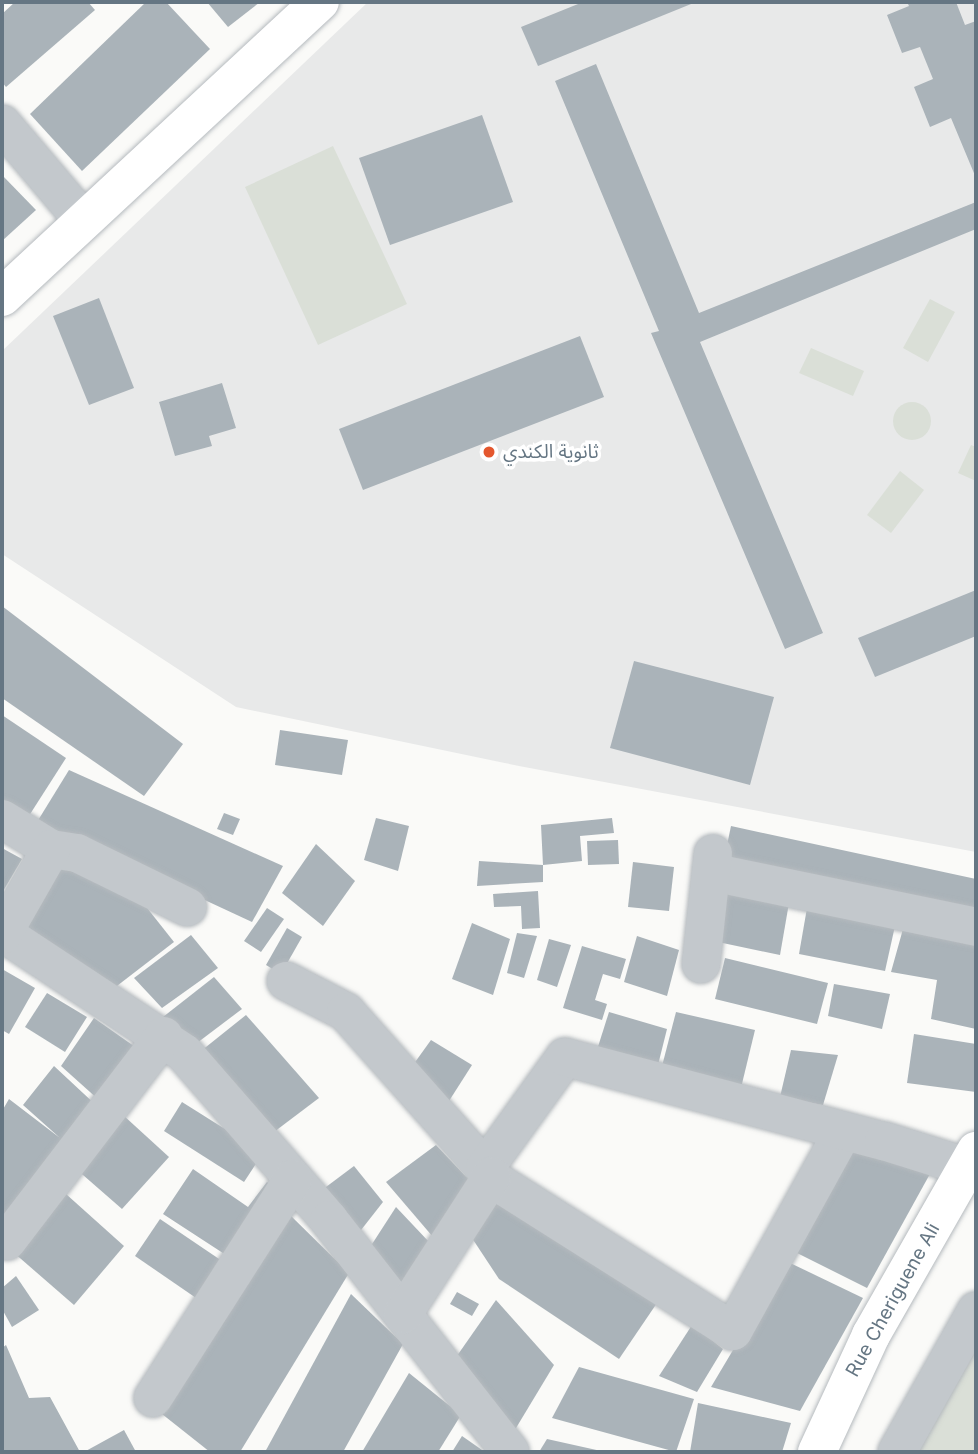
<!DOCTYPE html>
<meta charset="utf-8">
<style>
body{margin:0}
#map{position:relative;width:978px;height:1454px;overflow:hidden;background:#fafaf8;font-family:Inter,"Noto Sans Arabic",sans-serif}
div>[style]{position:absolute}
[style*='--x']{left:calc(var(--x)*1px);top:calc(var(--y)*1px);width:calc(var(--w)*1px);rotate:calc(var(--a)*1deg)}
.built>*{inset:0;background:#e8e9e9}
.green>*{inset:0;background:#dadfd7}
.round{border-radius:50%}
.building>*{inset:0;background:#aab3b9}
.roads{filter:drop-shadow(0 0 2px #b5babe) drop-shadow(0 0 2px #b5babe)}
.minor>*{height:38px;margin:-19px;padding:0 19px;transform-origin:19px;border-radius:19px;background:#c3c8cc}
.major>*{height:38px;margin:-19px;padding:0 19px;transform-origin:19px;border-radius:19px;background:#fff}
.dots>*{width:19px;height:19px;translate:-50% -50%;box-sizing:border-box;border:4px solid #fff;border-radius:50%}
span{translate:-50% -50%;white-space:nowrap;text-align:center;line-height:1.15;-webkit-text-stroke:7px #fff;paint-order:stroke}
.poi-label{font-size:19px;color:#657683}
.left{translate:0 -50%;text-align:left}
.street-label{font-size:19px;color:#657683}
.frame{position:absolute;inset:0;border:4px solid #657683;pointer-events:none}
</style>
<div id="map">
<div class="built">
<div style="clip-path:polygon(368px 2px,976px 2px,976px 852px,519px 766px,236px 707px,2px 554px,2px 351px)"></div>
</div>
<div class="green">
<div style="clip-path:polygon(333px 146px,407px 304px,318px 345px,245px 187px)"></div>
<div style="clip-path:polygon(930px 299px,955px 312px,928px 362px,903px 348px)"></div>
<div style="clip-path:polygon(811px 348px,864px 371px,853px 396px,799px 373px)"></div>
<div class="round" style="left:893px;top:402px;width:38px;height:38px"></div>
<div style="clip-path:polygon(971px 445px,976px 447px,976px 481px,958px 473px)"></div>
<div style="clip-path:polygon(900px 471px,924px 490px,891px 533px,867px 515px)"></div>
<div style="clip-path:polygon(976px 1342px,976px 1452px,914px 1452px)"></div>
</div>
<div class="building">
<div style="clip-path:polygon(15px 2px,88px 2px,95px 10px,6px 87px,2px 82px,2px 14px)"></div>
<div style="clip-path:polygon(146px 2px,166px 2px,210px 49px,82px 171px,30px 114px)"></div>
<div style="clip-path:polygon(207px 2px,260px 2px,228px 27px)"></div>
<div style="clip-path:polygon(583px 2px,696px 2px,538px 66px,521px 27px)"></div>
<div style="clip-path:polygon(907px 2px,956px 2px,965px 25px,976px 21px,976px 178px,951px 118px,930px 127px,914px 87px,933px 79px,920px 47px,902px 53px,887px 15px,909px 6px)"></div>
<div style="clip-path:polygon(596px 64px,699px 313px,976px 202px,976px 229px,700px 342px,823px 633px,785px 649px,651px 333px,659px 331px,555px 81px)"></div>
<div style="clip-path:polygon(482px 115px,513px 202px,390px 245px,359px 158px)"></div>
<div style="clip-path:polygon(2px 175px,36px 210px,2px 241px)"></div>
<div style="clip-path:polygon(99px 298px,134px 388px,89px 405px,53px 316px)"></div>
<div style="clip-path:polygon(580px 336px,604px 397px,363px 490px,339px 429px)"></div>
<div style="clip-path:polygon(222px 383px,236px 428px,209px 436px,212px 446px,175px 456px,159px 402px)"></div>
<div style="clip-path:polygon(976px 590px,976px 636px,875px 677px,858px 638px)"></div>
<div style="clip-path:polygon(2px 606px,183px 744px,144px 796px,2px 698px)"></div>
<div style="clip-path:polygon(634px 661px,774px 697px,750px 785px,610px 748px)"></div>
<div style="clip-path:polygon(2px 715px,66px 758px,25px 822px,2px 807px)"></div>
<div style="clip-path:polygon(280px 730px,348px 740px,342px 775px,275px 765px)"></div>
<div style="clip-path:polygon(69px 770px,283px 866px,252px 922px,37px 822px)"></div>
<div style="clip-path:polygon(224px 813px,240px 819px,233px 835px,217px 829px)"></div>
<div style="clip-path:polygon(376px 818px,409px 826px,398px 871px,364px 860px)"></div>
<div style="clip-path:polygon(612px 818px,614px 833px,580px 836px,582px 861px,543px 865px,541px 825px)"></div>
<div style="clip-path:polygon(731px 826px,976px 879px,976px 918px,723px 864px)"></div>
<div style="clip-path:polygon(618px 840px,619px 864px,588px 865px,587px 841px)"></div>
<div style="clip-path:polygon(316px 844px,355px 881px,323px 926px,282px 893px)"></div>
<div style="clip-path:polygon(2px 848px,22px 859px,2px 893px)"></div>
<div style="clip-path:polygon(52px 861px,140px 899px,174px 942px,113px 989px,14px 927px)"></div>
<div style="clip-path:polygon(479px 861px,543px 865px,543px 882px,477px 886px)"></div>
<div style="clip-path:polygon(633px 862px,674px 867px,669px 911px,628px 907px)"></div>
<div style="clip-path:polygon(538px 891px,540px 928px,522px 929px,521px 906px,494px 907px,493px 894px)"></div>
<div style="clip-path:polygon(727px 891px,789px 903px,780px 955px,718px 942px)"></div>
<div style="clip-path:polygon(267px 908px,284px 919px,261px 952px,244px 941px)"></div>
<div style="clip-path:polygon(807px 908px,895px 926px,885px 971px,799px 954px)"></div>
<div style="clip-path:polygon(472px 923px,510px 939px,493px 995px,452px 979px)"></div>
<div style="clip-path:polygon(287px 928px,302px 937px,281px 974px,266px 965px)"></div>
<div style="clip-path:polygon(903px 929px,976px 942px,976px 1029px,931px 1019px,937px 980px,891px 972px)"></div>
<div style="clip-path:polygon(517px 933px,537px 936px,524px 978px,507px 973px)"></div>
<div style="clip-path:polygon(191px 935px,218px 968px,162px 1008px,134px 978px)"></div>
<div style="clip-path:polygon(637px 936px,679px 950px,667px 996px,624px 982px)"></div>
<div style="clip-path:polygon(549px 939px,571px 945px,557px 987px,537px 980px)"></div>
<div style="clip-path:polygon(582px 946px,626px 959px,620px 979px,603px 974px,595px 1000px,607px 1004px,602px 1020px,563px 1008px)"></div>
<div style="clip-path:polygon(725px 958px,828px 983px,817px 1024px,715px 999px)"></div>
<div style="clip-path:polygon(2px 969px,35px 988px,9px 1034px,2px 1030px)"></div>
<div style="clip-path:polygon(214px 977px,242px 1009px,193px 1046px,163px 1017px)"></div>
<div style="clip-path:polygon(834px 984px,890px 994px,882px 1029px,828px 1016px)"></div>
<div style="clip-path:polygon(47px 993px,87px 1017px,65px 1052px,25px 1027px)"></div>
<div style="clip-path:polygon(609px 1012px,667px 1029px,656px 1073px,596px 1053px)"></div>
<div style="clip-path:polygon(676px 1012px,755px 1030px,740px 1092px,661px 1070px)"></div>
<div style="clip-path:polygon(246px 1015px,319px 1098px,270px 1135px,201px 1051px)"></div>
<div style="clip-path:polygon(94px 1018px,141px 1051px,100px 1101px,61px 1066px)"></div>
<div style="clip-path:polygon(914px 1034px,976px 1044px,976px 1092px,907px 1083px)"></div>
<div style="clip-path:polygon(431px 1040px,472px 1065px,449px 1101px,413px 1065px)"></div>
<div style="clip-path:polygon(791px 1050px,838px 1055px,823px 1105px,780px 1097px)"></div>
<div style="clip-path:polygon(54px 1066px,98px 1107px,2px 1229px,2px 1111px,9px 1099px,60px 1138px,23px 1105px)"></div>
<div style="clip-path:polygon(182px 1102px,263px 1153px,244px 1182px,164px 1131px)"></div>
<div style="clip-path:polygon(123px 1115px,169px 1157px,122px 1209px,75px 1168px)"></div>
<div style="clip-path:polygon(436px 1145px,470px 1181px,433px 1237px,386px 1182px)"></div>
<div style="clip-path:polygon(850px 1148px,931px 1172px,867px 1288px,797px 1253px)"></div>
<div style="clip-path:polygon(354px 1166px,383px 1202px,354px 1239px,318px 1193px)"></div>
<div style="clip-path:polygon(193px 1169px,248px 1207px,267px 1182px,289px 1200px,229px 1257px,163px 1214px)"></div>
<div style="clip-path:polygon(66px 1194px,124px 1246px,74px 1305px,13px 1252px)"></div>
<div style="clip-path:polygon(494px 1198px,657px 1303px,619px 1359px,499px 1279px,468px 1232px)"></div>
<div style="clip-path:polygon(396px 1207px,430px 1243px,398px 1293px,365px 1255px)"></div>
<div style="clip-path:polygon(290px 1215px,349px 1273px,240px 1452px,210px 1452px,162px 1414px)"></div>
<div style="clip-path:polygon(160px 1219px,225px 1263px,199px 1300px,135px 1256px)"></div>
<div style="clip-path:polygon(786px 1261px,863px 1298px,800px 1411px,711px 1387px)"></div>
<div style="clip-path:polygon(16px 1276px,39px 1310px,12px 1327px,2px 1309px,2px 1288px)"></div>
<div style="clip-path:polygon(457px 1292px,479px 1304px,472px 1316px,450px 1304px)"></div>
<div style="clip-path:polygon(351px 1294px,403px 1344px,343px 1452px,265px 1452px)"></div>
<div style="clip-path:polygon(496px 1300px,554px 1365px,513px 1433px,452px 1363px)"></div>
<div style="clip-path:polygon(692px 1325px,723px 1349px,697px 1392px,659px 1376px)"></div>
<div style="clip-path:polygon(6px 1345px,29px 1398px,50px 1397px,80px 1452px,2px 1452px,2px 1348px)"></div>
<div style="clip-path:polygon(579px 1367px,694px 1399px,676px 1452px,552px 1418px)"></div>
<div style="clip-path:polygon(409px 1373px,461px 1415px,438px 1452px,362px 1452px)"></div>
<div style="clip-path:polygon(698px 1403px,791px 1423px,782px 1452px,690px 1452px)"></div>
<div style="clip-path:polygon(124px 1430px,136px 1452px,84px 1452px)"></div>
<div style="clip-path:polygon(462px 1436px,485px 1452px,452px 1452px)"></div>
<div style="clip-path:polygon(547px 1439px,601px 1451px,601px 1452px,539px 1452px)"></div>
</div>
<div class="roads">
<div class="minor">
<div style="--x:2;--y:124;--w:127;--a:49.8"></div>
<div style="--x:2;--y:819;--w:57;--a:31.5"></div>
<div style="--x:51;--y:849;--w:26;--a:9"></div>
<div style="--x:77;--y:853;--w:123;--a:26.1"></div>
<div style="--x:711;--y:872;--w:271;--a:11.7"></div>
<div style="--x:3;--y:933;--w:217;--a:33.5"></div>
<div style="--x:184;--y:1053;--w:221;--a:49"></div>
<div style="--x:329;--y:1220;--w:294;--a:52"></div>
<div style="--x:2;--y:935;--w:99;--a:-60.3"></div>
<div style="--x:701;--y:964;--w:111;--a:-83.8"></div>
<div style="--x:286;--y:981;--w:68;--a:27.3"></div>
<div style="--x:346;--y:1012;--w:227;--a:48.4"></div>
<div style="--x:497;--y:1182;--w:279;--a:32.3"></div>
<div style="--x:733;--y:1331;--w:227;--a:-61.1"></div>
<div style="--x:485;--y:1168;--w:137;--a:-54.2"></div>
<div style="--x:565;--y:1057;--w:330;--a:14.8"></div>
<div style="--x:884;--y:1141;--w:87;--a:17.4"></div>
<div style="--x:7;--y:1241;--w:258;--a:-52.6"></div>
<div style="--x:403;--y:1314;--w:164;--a:-57.2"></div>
<div style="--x:153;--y:1398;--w:260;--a:-57.4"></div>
<div style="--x:897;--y:1452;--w:162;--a:-60.7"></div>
</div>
<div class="major">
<div style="--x:2;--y:297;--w:434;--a:-42.9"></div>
<div style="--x:817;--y:1452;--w:129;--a:-65.2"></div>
<div style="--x:871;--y:1335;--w:212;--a:-60.3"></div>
</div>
</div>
<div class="dots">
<div style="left:489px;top:452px;background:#e4572e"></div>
</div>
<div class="poi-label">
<span class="left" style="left:503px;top:452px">ثانوية الكندي</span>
</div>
<div class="street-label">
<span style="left:893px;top:1300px;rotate:-61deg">Rue Cheriguene Ali</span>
</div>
<div class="frame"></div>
</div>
